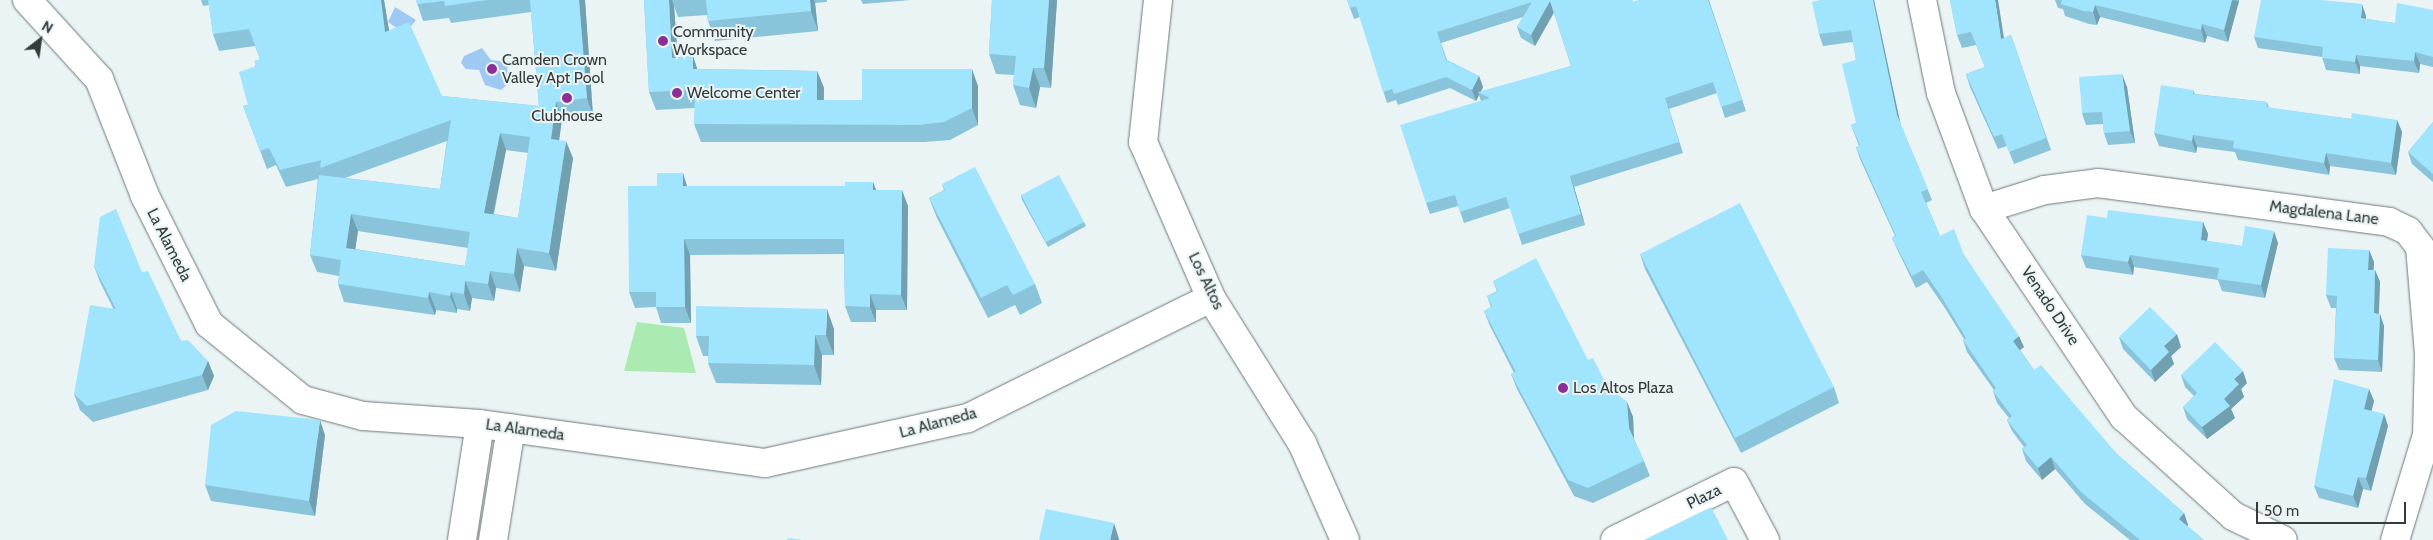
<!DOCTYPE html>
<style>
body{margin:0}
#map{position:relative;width:2433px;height:540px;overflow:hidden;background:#eaf4f4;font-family:Cabin,sans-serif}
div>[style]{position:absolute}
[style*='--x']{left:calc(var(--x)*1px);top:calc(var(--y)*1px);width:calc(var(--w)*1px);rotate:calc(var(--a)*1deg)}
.green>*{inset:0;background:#abeab1}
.water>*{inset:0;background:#9ec9f3}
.roads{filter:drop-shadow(0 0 1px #6f7879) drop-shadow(0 0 1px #6f7879)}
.minor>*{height:28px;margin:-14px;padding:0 14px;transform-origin:14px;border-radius:14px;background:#fff}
.wall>*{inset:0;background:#8ac4da}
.shaded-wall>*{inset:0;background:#71a0b1}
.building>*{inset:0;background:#a1e4fd}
.dots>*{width:14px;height:14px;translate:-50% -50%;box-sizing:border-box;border:2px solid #eaf4f4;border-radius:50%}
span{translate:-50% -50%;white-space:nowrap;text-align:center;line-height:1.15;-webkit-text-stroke:4px #eaf4f4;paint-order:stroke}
.poi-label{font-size:16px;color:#353a3a}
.left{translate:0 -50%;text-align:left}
.street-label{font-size:16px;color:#353a3a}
.north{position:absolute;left:15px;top:15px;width:50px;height:50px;-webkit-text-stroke:4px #eaf4f4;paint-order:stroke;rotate:30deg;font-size:14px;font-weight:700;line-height:20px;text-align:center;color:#353a3a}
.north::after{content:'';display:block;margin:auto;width:18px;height:22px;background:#353a3a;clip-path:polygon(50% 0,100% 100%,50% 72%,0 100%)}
.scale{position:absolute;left:2256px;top:502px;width:150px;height:22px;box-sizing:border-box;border:2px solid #353a3a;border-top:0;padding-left:6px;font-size:15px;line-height:18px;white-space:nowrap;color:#353a3a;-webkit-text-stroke:4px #eaf4f4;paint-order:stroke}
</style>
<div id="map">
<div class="green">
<div style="clip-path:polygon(637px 322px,684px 328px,696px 373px,624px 371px)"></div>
</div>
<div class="water">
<div style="clip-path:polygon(395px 7px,416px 20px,405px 34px,388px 22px)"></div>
<div style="clip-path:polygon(482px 48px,491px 60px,507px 62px,508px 84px,501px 90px,485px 85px,479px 70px,466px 69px,461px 63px,464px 56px)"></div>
</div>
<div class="roads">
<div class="minor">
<div style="--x:27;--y:0;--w:107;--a:47.7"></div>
<div style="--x:99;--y:79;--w:126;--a:68.5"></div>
<div style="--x:145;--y:196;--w:143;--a:63.4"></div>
<div style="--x:209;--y:324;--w:121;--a:39"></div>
<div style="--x:303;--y:400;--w:62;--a:14.9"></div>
<div style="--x:363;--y:416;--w:117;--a:3.9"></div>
<div style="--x:480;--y:424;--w:288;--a:7.8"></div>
<div style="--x:765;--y:463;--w:208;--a:-12.5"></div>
<div style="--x:968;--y:418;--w:271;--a:-26.3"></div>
<div style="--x:1158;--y:0;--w:143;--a:96"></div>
<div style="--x:1143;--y:142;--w:170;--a:66.4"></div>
<div style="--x:1211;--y:298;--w:171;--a:57.9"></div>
<div style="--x:1302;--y:443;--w:106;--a:66.1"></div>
<div style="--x:1922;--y:0;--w:95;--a:78.5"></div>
<div style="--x:1941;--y:93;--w:124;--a:69.7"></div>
<div style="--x:1984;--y:209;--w:251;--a:56.1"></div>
<div style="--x:2124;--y:417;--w:147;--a:42.2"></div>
<div style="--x:2233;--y:516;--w:55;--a:25.6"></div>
<div style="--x:1984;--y:209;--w:64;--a:-17.3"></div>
<div style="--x:2045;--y:190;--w:53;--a:-7.5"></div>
<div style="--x:2098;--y:183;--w:294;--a:7.6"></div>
<div style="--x:2389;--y:222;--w:21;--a:25"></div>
<div style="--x:2408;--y:231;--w:20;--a:53"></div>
<div style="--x:2420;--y:247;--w:108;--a:85.2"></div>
<div style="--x:2429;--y:355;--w:80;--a:91.4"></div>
<div style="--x:2427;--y:435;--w:110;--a:106.9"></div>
<div style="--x:462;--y:540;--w:117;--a:-81.2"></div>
<div style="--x:493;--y:540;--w:113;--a:-80.9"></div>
<div style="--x:1615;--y:540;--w:132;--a:-26"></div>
<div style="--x:1734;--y:482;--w:66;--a:61.9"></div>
</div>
</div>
<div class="wall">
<div style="clip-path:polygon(evenodd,201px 0,384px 0,389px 31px,442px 96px,539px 106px,531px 12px,451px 23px,449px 18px,423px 21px,416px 0,585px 0,593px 116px,562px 119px,559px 140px,573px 158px,556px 271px,524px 266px,520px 292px,496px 288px,494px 301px,472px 298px,470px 311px,457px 309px,457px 313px,436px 310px,435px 315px,344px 302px,338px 284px,339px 276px,317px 272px,310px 255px,318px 179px,286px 187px,276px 165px,267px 169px,243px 106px,248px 105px,255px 66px,260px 59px,255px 46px,219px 51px,213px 34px,209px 5px,203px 6px,201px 0,447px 141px,440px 189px,345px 178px,447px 141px,201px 0,506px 150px,528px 153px,518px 218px,494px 214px,506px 150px,201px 0,358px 231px,468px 248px,465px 266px,355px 249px,358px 231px)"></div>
<div style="clip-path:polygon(644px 0,827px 0,827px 2px,815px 3px,818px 31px,715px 41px,708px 21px,707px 15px,678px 17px,674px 6px,678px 57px,693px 56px,697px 69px,817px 71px,824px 88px,824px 100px,862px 100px,978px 86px,978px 125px,950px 140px,925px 142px,701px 142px,694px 124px,695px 108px,656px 110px,649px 92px)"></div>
<div style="clip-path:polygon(861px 0,911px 0,863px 4px)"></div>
<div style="clip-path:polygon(992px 0,1057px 0,1051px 88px,1040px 87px,1036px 108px,1020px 105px,1013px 85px,1014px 75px,996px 74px,989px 54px)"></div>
<div style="clip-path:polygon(evenodd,1347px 0,1634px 2px,1709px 0,1746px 111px,1725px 118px,1717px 93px,1669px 109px,1683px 153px,1574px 187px,1585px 225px,1522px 245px,1510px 208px,1464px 223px,1458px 206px,1430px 214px,1426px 203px,1481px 101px,1479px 95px,1476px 101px,1450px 88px,1398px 105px,1396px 100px,1387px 103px,1360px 17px,1354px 19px,1347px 0,1554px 13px,1571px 66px,1481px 92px,1483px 87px,1479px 76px,1447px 60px,1441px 43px,1523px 17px,1517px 27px,1521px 38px,1535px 46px,1554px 13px)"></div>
<div style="clip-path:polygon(1821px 0,1874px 0,1900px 123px,1932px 200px,1926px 203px,1940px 236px,1964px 255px,2024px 347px,2020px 350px,2034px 370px,2117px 454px,2184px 513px,2188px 525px,2187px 526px,2204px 540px,2130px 540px,2085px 504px,2055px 469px,2042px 480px,2026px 461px,2022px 449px,2024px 447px,2012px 431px,2007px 420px,2009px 418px,1997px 403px,1993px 391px,1994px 390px,1967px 352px,1963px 340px,1964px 339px,1945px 308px,1927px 282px,1916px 288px,1897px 249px,1892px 238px,1895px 236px,1860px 159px,1856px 147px,1859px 146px,1851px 125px,1856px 123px,1856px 60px,1853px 42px,1823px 46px,1819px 34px)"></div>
<div style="clip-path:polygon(1950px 0,2004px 38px,2011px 35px,2051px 150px,2014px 164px,2007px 146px,1998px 149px,1970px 87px,1966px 74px,1985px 67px,1976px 45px,1962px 48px,1957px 35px)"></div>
<div style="clip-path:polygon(2055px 0,2239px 0,2239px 1px,2228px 42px,2207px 36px,2205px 43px,2100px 17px,2097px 25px,2089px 24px,2065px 16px,2063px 9px,2058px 8px)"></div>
<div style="clip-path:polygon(2433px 10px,2433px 67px,2420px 64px,2419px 73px,2360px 66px,2360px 74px,2326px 70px,2322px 57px,2258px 48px,2254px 37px,2366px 16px,2366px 19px,2395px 23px)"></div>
<div style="clip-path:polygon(2127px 87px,2135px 143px,2108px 145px,2104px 133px,2103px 124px,2086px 125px,2082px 113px)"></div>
<div style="clip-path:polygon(2193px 90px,2195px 94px,2267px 102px,2269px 108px,2351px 119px,2397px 120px,2402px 132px,2396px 175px,2330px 166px,2329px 175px,2238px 160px,2235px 152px,2197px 147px,2196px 153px,2159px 146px,2154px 133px)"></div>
<div style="clip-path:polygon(2433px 122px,2433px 182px,2412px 164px,2408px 152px)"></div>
<div style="clip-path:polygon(873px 182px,876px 190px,908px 206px,907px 310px,876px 310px,876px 322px,851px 322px,845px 306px,844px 254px,690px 255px,691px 323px,661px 323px,656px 307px,635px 308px,629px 292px,687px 186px,845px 186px)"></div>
<div style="clip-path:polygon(942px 184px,1035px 284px,1042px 303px,1020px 315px,1015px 305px,988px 318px,937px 218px,929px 198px,944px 190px)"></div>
<div style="clip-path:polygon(1021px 195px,1084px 222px,1086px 226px,1048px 247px,1022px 200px)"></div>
<div style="clip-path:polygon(2107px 218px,2203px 222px,2208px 234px,2207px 241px,2242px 246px,2278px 243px,2265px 298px,2222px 291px,2218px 280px,2134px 267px,2133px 275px,2086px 268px,2081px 255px)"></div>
<div style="clip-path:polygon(2369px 250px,2374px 262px,2373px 270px,2375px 270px,2380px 282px,2379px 314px,2380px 314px,2384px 326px,2382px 372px,2339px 370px,2334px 358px,2336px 308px,2331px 308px,2326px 295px)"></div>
<div style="clip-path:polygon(1640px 254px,1834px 387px,1839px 403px,1741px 453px,1645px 269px)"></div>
<div style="clip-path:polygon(94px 266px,142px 272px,181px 341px,208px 361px,214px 376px,208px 390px,93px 422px,80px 410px,74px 394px,113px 308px,100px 282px)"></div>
<div style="clip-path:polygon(1493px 281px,1588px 360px,1608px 388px,1627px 402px,1633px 417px,1634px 439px,1644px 461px,1650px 476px,1593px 503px,1574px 496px,1517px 389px,1511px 374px,1514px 373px,1490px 326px,1484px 311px,1491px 307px,1487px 296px,1497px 291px)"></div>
<div style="clip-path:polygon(834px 329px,834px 355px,822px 355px,821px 385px,716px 383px,708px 363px,708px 356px,703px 356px,696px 336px)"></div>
<div style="clip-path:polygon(2119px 337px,2181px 347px,2171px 356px,2174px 364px,2155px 382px,2123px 349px)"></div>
<div style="clip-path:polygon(2181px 375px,2247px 383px,2241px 389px,2244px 397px,2231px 409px,2235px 418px,2207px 439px,2187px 419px,2183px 407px,2194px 396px,2185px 387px)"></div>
<div style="clip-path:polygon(2369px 389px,2374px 401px,2371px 411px,2384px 414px,2388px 426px,2371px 491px,2363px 489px,2358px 508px,2319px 498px,2314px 486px)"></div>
<div style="clip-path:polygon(325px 435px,315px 516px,211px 501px,205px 485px)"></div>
</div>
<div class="shaded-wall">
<div style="clip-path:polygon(381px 0,384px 0,392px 49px,385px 32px)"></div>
<div style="clip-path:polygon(579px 0,585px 0,593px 116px,587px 98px)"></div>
<div style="clip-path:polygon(669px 0,672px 0,674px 6px,679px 75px,672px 58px)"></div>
<div style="clip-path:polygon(810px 0,814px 0,815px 3px,818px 31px,811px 11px)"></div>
<div style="clip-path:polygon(1049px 0,1057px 0,1051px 88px,1044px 68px)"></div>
<div style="clip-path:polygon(1873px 0,1874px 0,1901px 126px,1897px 115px)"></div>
<div style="clip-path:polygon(1995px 0,1998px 0,2006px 51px,2001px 39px)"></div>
<div style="clip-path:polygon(2232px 0,2239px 1px,2228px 42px,2224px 30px)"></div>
<div style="clip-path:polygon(1550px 1px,1554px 12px,1535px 46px,1531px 35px)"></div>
<div style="clip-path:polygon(2362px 4px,2366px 16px,2365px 30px,2361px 18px)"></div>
<div style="clip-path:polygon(2095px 5px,2100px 17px,2097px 25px,2093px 12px)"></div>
<div style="clip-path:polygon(2202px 24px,2207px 36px,2205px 43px,2201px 30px)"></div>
<div style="clip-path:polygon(2415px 52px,2420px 64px,2419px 73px,2414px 61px)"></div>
<div style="clip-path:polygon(2356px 55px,2360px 66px,2360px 74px,2355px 62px)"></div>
<div style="clip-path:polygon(693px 56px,699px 74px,693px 69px)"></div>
<div style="clip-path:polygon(1033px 68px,1040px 87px,1036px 108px,1029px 88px)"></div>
<div style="clip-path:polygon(972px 69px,978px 86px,978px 125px,972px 108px)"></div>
<div style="clip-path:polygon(817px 71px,824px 88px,823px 117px,817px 100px)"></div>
<div style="clip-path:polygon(2122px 74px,2127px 87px,2135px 143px,2130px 131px)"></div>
<div style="clip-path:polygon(1479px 76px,1483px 87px,1480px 93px,1478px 92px,1479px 95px,1476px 101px,1472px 90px)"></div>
<div style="clip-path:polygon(556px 102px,562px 119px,557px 156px,551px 139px)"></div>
<div style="clip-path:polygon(2397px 120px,2402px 132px,2396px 175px,2391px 163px)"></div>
<div style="clip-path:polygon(500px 133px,506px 150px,490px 230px,484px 213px)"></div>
<div style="clip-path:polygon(2193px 135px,2197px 147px,2196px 153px,2192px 141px)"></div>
<div style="clip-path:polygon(566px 141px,573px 158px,556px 271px,549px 253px)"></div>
<div style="clip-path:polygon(2326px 153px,2330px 166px,2329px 175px,2324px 163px)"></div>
<div style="clip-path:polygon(683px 173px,688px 189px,683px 186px)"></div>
<div style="clip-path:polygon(1570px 176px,1574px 187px,1585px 225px,1581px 214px)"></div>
<div style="clip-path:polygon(873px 182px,879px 198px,873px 190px)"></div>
<div style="clip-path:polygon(902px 190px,908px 206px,907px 310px,901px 295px)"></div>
<div style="clip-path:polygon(351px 214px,358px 231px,353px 265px,346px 248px)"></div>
<div style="clip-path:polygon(2203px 222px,2208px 234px,2205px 252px,2201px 240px)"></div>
<div style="clip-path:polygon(2274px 231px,2278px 243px,2265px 298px,2261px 285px)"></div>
<div style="clip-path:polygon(684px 239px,690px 255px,691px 323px,685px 307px)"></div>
<div style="clip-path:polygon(517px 248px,524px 266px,520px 292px,514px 274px)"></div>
<div style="clip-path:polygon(2369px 250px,2374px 262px,2373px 282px,2368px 270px)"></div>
<div style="clip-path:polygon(2130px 255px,2134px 267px,2133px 275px,2128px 262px)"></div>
<div style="clip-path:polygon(2375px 270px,2380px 282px,2378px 326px,2374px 313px)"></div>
<div style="clip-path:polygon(490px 271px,496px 288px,494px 301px,488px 284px)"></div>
<div style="clip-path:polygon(465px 281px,472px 298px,470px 311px,464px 294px)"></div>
<div style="clip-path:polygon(429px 292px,436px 310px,435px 315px,428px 298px)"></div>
<div style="clip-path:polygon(451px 292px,457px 309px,457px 313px,450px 296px)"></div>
<div style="clip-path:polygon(870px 294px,876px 310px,876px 322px,870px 307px)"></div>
<div style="clip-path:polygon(827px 309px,834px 329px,834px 355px,826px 335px)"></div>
<div style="clip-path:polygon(2380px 314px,2384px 326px,2382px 372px,2378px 360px)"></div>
<div style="clip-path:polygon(2177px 334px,2181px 347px,2171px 356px,2174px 364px,2155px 382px,2151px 370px,2164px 346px)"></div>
<div style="clip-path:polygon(815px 335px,822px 355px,821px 385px,814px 365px)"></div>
<div style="clip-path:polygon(2019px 336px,2024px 347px,2017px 352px,2013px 341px)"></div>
<div style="clip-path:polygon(208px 361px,214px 376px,208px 390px,202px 375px)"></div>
<div style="clip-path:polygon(2243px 371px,2247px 383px,2241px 389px,2244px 397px,2231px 409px,2235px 418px,2207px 439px,2202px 427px,2224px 399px,2234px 379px)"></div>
<div style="clip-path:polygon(2369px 389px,2374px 401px,2369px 421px,2364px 409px)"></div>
<div style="clip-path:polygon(1627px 402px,1633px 417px,1634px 444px,1629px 428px)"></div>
<div style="clip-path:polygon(2384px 414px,2388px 426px,2371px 491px,2366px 478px)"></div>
<div style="clip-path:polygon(320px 420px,325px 435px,315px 516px,309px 501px)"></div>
<div style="clip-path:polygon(2051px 457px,2055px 469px,2042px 480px,2038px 468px)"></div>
<div style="clip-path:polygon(2358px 477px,2363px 489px,2358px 508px,2353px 496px)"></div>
<div style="clip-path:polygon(2184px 513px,2188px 525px,2183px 530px,2179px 519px)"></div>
<div style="clip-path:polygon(1114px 523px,1119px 539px,1119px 540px,1110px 540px)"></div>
</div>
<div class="building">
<div style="clip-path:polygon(evenodd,208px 0,381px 0,385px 32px,409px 22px,442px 96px,539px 106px,530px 0,579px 0,587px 98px,556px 102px,551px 139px,566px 141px,549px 253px,517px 248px,514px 274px,490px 271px,488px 284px,465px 281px,464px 294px,451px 292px,450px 296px,429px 292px,428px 298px,338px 284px,341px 260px,310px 255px,319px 175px,440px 189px,451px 120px,320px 168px,321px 160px,280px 170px,269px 148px,260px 151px,243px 106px,248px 105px,239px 72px,256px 66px,254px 61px,260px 59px,249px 29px,213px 34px,208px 0,500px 133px,530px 137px,518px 218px,484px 213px,500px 133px,208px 0,351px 214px,470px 232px,465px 266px,346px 248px,351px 214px)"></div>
<div style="clip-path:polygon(416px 0,487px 0,445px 6px,444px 1px,417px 4px)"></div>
<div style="clip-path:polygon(644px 0,669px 0,672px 58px,693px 56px,693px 69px,817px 71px,817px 100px,862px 100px,862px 69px,972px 69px,972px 108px,944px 122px,918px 125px,694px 124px,695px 90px,649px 92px)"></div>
<div style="clip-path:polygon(706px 0,810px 0,811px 11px,708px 21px)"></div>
<div style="clip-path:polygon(992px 0,1049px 0,1044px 68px,1033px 68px,1029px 88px,1013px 85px,1016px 56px,989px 54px)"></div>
<div style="clip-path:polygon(1347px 0,1633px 0,1633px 2px,1639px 0,1708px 0,1742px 100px,1721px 107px,1713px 82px,1665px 98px,1679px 142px,1570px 176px,1581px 214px,1518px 234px,1506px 197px,1460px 212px,1455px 195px,1426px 203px,1400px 125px,1490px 98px,1478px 92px,1571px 66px,1550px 1px,1531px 35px,1517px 27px,1532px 2px,1437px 32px,1446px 60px,1479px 76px,1472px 90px,1446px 77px,1394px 94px,1392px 89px,1383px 92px,1356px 6px,1350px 8px)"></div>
<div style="clip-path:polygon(1821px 0,1873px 0,1897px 115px,1928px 189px,1921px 192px,1940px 236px,1954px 229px,1964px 255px,2019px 336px,2013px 341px,2034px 370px,2041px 365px,2117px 454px,2184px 513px,2179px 519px,2204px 540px,2140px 540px,2081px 492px,2051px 457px,2038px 468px,2022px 449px,2027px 445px,2007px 420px,2012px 416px,1993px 391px,1996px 388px,1963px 340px,1966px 338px,1941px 296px,1923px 270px,1912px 276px,1892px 238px,1896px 236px,1856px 147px,1860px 145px,1851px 125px,1856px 123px,1842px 64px,1856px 60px,1851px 30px,1819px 34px,1812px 2px)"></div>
<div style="clip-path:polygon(1950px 0,1995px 0,2001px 39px,2011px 35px,2046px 138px,2009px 152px,2002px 134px,1994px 137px,1966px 74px,1985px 67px,1971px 32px,1957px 35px)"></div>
<div style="clip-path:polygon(2062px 0,2232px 0,2224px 30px,2202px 24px,2201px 30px,2095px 5px,2093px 12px,2084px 11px,2061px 4px)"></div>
<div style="clip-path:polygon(2261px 0,2321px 0,2362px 4px,2361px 18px,2395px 23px,2397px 3px,2433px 10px,2433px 57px,2415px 52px,2414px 61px,2356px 55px,2355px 62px,2322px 58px,2323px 47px,2254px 37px)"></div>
<div style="clip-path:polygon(2122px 74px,2130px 131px,2104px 133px,2102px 112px,2082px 113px,2079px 77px)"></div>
<div style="clip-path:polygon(2161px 85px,2193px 90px,2193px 94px,2267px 102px,2266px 107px,2351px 119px,2352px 113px,2397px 120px,2391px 163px,2326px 153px,2324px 163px,2233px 148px,2234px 141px,2193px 135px,2192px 141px,2154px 133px)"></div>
<div style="clip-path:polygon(2433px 122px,2433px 174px,2408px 152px)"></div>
<div style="clip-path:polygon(975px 167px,1035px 284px,1013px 295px,1007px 285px,981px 298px,929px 198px,945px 190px,942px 184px)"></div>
<div style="clip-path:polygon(657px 173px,683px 173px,683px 186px,845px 186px,845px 182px,873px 182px,873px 190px,902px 190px,901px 295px,870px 294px,870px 307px,845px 306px,844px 239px,684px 239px,685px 307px,656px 307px,656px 292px,629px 292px,628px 186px,657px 186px)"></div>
<div style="clip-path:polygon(1059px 175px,1084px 222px,1046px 242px,1021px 195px)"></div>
<div style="clip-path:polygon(1740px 203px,1834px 387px,1735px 438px,1640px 254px)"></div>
<div style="clip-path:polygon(116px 209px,142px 272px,148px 271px,181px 341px,188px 340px,208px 361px,202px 375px,87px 406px,74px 394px,90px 305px,116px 309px,94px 266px,100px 217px)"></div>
<div style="clip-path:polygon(2108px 210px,2203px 222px,2201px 240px,2242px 246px,2245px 226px,2274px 231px,2261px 285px,2217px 279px,2219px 268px,2130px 255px,2128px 262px,2081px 255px,2087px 215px,2107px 218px)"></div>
<div style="clip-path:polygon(2328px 248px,2369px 250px,2368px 270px,2375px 270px,2374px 313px,2380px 314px,2378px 360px,2334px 358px,2337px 296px,2326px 295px)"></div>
<div style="clip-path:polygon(1536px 258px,1588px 360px,1593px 358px,1608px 388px,1627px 402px,1629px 428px,1644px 461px,1588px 488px,1568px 480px,1511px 374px,1516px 372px,1484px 311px,1492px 306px,1487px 296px,1498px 291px,1493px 281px)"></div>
<div style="clip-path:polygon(696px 306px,827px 309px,826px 335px,815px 335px,814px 365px,708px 363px,709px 336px,696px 336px)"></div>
<div style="clip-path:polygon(2150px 307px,2177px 334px,2164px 346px,2169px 352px,2151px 370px,2119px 337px)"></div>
<div style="clip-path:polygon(2215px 342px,2243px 371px,2234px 379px,2239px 384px,2224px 399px,2230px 406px,2202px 427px,2183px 407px,2197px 393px,2181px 375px)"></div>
<div style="clip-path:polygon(2334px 379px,2369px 389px,2364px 409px,2384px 414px,2366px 478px,2358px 477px,2353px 496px,2314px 486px)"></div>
<div style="clip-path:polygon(236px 411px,320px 420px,309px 501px,205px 485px,211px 425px)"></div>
<div style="clip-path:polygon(1711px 507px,1728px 540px,1644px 540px)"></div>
<div style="clip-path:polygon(1046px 509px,1114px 523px,1110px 540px,1039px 540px)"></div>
<div style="clip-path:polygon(788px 538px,803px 540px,787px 540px)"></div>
</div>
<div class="dots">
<div style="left:663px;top:41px;background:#8d2e97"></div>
<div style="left:492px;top:69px;background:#8d2e97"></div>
<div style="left:677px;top:93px;background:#8d2e97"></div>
<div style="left:567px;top:98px;background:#8d2e97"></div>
<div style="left:1563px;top:388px;background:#8d2e97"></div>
</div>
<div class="poi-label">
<span class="left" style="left:673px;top:41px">Community<br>Workspace</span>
<span class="left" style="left:502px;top:69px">Camden Crown<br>Valley Apt Pool</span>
<span class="left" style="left:687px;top:93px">Welcome Center</span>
<span style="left:567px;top:116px">Clubhouse</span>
<span class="left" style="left:1573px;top:388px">Los Altos Plaza</span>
</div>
<div class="street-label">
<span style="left:2324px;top:213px;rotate:7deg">Magdalena Lane</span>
<span style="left:169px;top:245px;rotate:63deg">La Alameda</span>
<span style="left:1206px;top:281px;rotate:64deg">Los Altos</span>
<span style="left:2050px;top:306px;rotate:56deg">Venado Drive</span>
<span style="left:938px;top:423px;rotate:-15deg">La Alameda</span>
<span style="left:525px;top:430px;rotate:8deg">La Alameda</span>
<span style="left:1704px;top:497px;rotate:-26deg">Plaza</span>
</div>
<div class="north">N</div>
<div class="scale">50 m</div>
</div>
